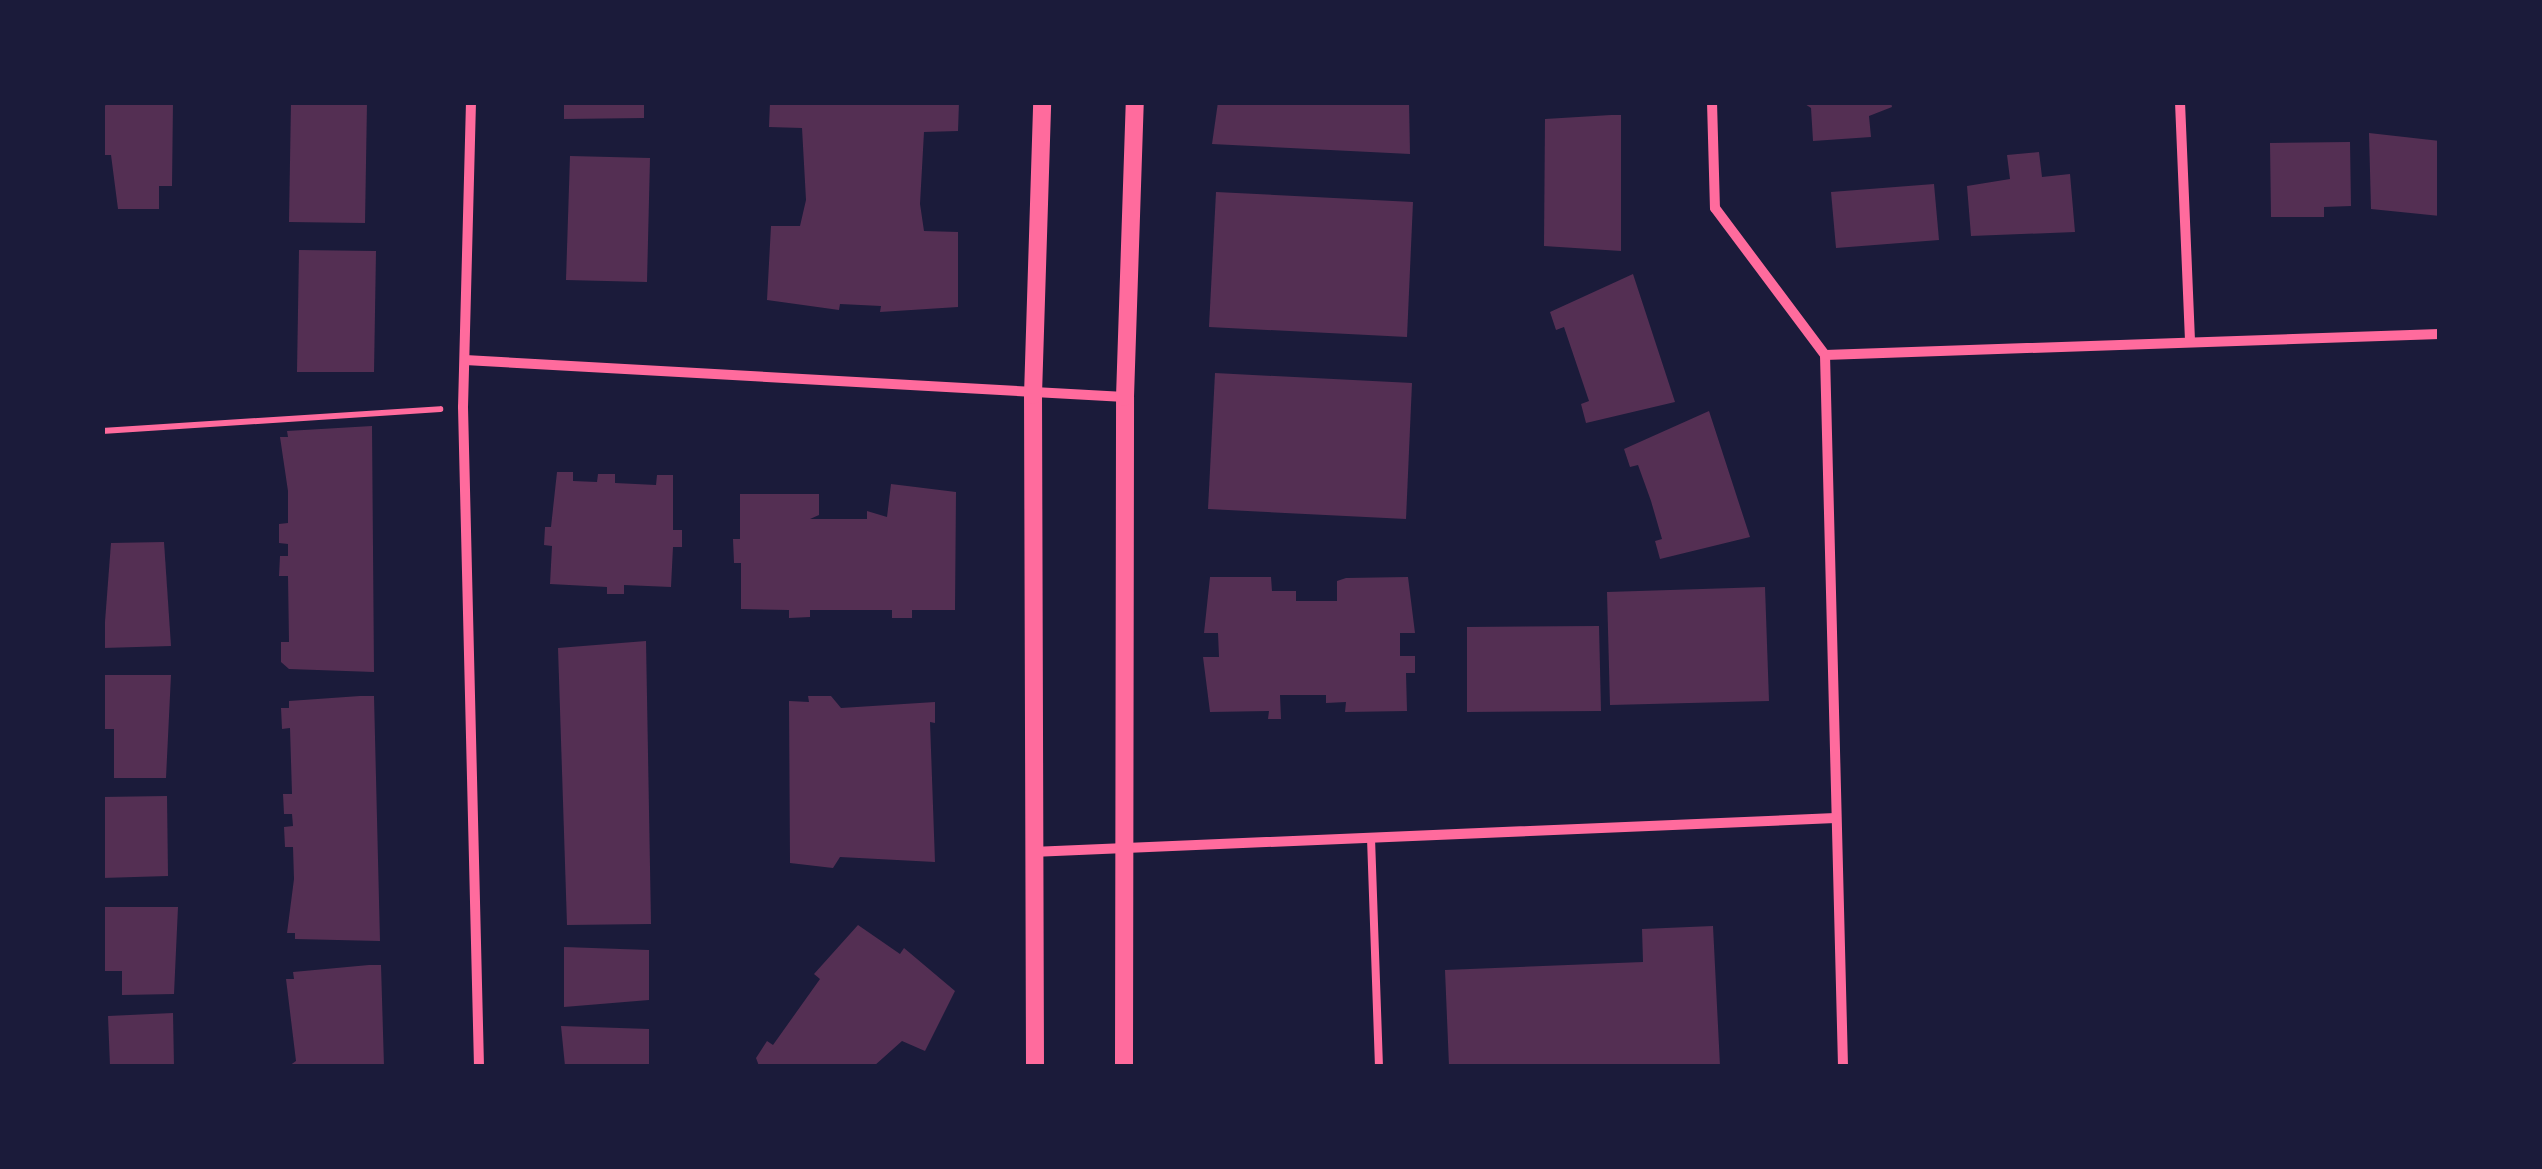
<!DOCTYPE html>
<style>
body{margin:0}
#map{position:relative;width:2542px;height:1169px;overflow:hidden;background:#1b1b3a;font-family:Overpass,sans-serif}
div>[style]{position:absolute}
[style*='--x']{left:calc(var(--x)*1px);top:calc(var(--y)*1px);width:calc(var(--w)*1px);rotate:calc(var(--a)*1deg)}
.building>*{inset:0;background:#542f53}
.path>*{height:6px;margin:-3px;padding:0 3px;transform-origin:3px;border-radius:3px;background:#ff6b9d}
.service>*{height:8px;margin:-4px;padding:0 4px;transform-origin:4px;border-radius:4px;background:#ff6b9d}
.minor>*{height:10px;margin:-5px;padding:0 5px;transform-origin:5px;border-radius:5px;background:#ff6b9d}
.tertiary>*{height:18px;margin:-9px;padding:0 9px;transform-origin:9px;border-radius:9px;background:#ff6b9d}
span{translate:-50% -50%;white-space:nowrap;text-align:center;line-height:1.15;-webkit-text-stroke:9px #1b1b3a;paint-order:stroke}
.frame{position:absolute;inset:0;border:105px solid #1b1b3a;pointer-events:none}
</style>
<div id="map">
<div class="building">
<div style="clip-path:polygon(112px 102px,173px 102px,172px 186px,159px 186px,159px 209px,118px 209px,111px 155px,102px 155px,102px 107px)"></div>
<div style="clip-path:polygon(291px 102px,367px 102px,365px 223px,289px 222px)"></div>
<div style="clip-path:polygon(564px 102px,644px 102px,644px 118px,564px 119px)"></div>
<div style="clip-path:polygon(770px 102px,959px 102px,958px 131px,924px 132px,920px 204px,924px 231px,958px 232px,958px 307px,880px 312px,881px 306px,840px 304px,839px 310px,767px 300px,771px 226px,800px 226px,806px 200px,802px 128px,769px 127px)"></div>
<div style="clip-path:polygon(1218px 102px,1409px 102px,1410px 154px,1212px 144px)"></div>
<div style="clip-path:polygon(1802px 102px,1891px 102px,1892px 107px,1869px 116px,1871px 137px,1813px 141px,1811px 108px)"></div>
<div style="clip-path:polygon(1611px 115px,1621px 115px,1621px 251px,1544px 246px,1545px 119px)"></div>
<div style="clip-path:polygon(2369px 133px,2440px 141px,2440px 216px,2371px 209px)"></div>
<div style="clip-path:polygon(2350px 142px,2351px 206px,2324px 207px,2324px 217px,2271px 217px,2270px 143px)"></div>
<div style="clip-path:polygon(2039px 152px,2042px 177px,2070px 174px,2075px 232px,1971px 236px,1967px 186px,2010px 179px,2007px 155px)"></div>
<div style="clip-path:polygon(570px 156px,650px 158px,647px 282px,566px 280px)"></div>
<div style="clip-path:polygon(1934px 184px,1939px 240px,1836px 248px,1831px 192px)"></div>
<div style="clip-path:polygon(1216px 192px,1413px 202px,1407px 337px,1209px 327px)"></div>
<div style="clip-path:polygon(299px 250px,376px 251px,374px 372px,297px 372px)"></div>
<div style="clip-path:polygon(1633px 274px,1675px 402px,1586px 423px,1581px 404px,1589px 401px,1564px 327px,1556px 330px,1550px 312px)"></div>
<div style="clip-path:polygon(1215px 373px,1412px 383px,1406px 519px,1208px 509px)"></div>
<div style="clip-path:polygon(1709px 411px,1750px 537px,1660px 559px,1655px 541px,1662px 539px,1651px 501px,1638px 465px,1630px 467px,1624px 449px)"></div>
<div style="clip-path:polygon(372px 426px,374px 672px,289px 669px,281px 662px,281px 642px,289px 642px,288px 576px,279px 576px,280px 556px,288px 556px,288px 544px,279px 543px,279px 524px,288px 523px,288px 491px,280px 437px,288px 437px,287px 431px)"></div>
<div style="clip-path:polygon(557px 472px,573px 472px,573px 481px,597px 482px,598px 474px,615px 474px,615px 483px,656px 485px,657px 475px,673px 475px,673px 530px,682px 530px,682px 547px,673px 547px,671px 587px,624px 585px,624px 594px,607px 594px,607px 587px,550px 584px,552px 546px,544px 545px,545px 527px,551px 527px)"></div>
<div style="clip-path:polygon(891px 484px,956px 492px,955px 610px,912px 610px,912px 618px,892px 618px,892px 610px,810px 610px,810px 617px,789px 618px,789px 610px,741px 609px,741px 563px,734px 563px,733px 539px,740px 539px,740px 494px,819px 494px,819px 515px,810px 519px,867px 519px,867px 511px,887px 517px)"></div>
<div style="clip-path:polygon(164px 542px,171px 646px,103px 648px,111px 543px)"></div>
<div style="clip-path:polygon(1210px 577px,1271px 577px,1272px 591px,1296px 591px,1296px 601px,1337px 601px,1337px 581px,1346px 578px,1408px 577px,1415px 633px,1400px 633px,1400px 656px,1415px 656px,1415px 673px,1406px 673px,1407px 711px,1345px 712px,1346px 702px,1326px 703px,1326px 695px,1280px 695px,1281px 719px,1268px 719px,1269px 711px,1210px 712px,1203px 657px,1219px 657px,1218px 633px,1204px 633px)"></div>
<div style="clip-path:polygon(1765px 587px,1769px 701px,1610px 705px,1607px 592px)"></div>
<div style="clip-path:polygon(1599px 626px,1601px 711px,1467px 712px,1467px 627px)"></div>
<div style="clip-path:polygon(646px 641px,651px 924px,567px 925px,558px 648px)"></div>
<div style="clip-path:polygon(104px 675px,171px 675px,166px 778px,114px 778px,114px 729px,104px 729px)"></div>
<div style="clip-path:polygon(360px 696px,374px 696px,380px 941px,295px 939px,295px 933px,287px 933px,294px 879px,293px 847px,285px 847px,284px 827px,293px 826px,292px 814px,284px 814px,283px 794px,292px 794px,290px 728px,282px 729px,281px 708px,289px 708px,289px 701px)"></div>
<div style="clip-path:polygon(808px 696px,831px 696px,841px 708px,935px 702px,935px 723px,930px 722px,935px 862px,840px 857px,833px 868px,790px 863px,789px 701px,809px 702px)"></div>
<div style="clip-path:polygon(167px 796px,168px 876px,102px 878px,102px 797px)"></div>
<div style="clip-path:polygon(102px 907px,178px 907px,174px 994px,122px 995px,122px 971px,102px 971px)"></div>
<div style="clip-path:polygon(858px 925px,900px 954px,904px 948px,955px 991px,925px 1051px,902px 1041px,874px 1066px,759px 1066px,756px 1058px,767px 1041px,773px 1045px,820px 979px,814px 974px)"></div>
<div style="clip-path:polygon(1713px 926px,1720px 1066px,1449px 1066px,1445px 970px,1643px 962px,1642px 929px)"></div>
<div style="clip-path:polygon(564px 947px,649px 950px,649px 1000px,564px 1007px)"></div>
<div style="clip-path:polygon(369px 965px,381px 965px,384px 1066px,289px 1066px,296px 1061px,286px 979px,294px 979px,293px 972px)"></div>
<div style="clip-path:polygon(173px 1013px,174px 1066px,110px 1066px,108px 1016px)"></div>
<div style="clip-path:polygon(561px 1026px,649px 1029px,649px 1066px,565px 1066px)"></div>
</div>
<div class="path">
<div style="--x:102;--y:431;--w:339;--a:-3.7"></div>
</div>
<div class="service">
<div style="--x:1371;--y:838;--w:228;--a:88"></div>
</div>
<div class="minor">
<div style="--x:471;--y:102;--w:305;--a:91.5"></div>
<div style="--x:463;--y:407;--w:659;--a:88.61"></div>
<div style="--x:1712;--y:102;--w:106;--a:88.4"></div>
<div style="--x:1715;--y:208;--w:184;--a:53.2"></div>
<div style="--x:1825;--y:355;--w:711;--a:88.55"></div>
<div style="--x:2180;--y:102;--w:236;--a:87.6"></div>
<div style="--x:1825;--y:355;--w:615;--a:-1.96"></div>
<div style="--x:465;--y:360;--w:661;--a:3.21"></div>
<div style="--x:1032;--y:852;--w:804;--a:-2.42"></div>
</div>
<div class="tertiary">
<div style="--x:1035;--y:1066;--w:671;--a:-90.17"></div>
<div style="--x:1033;--y:395;--w:293;--a:-88.2"></div>
<div style="--x:1124;--y:1066;--w:669;--a:-89.91"></div>
<div style="--x:1125;--y:397;--w:295;--a:-88.1"></div>
</div>
<div class="frame"></div>
</div>
